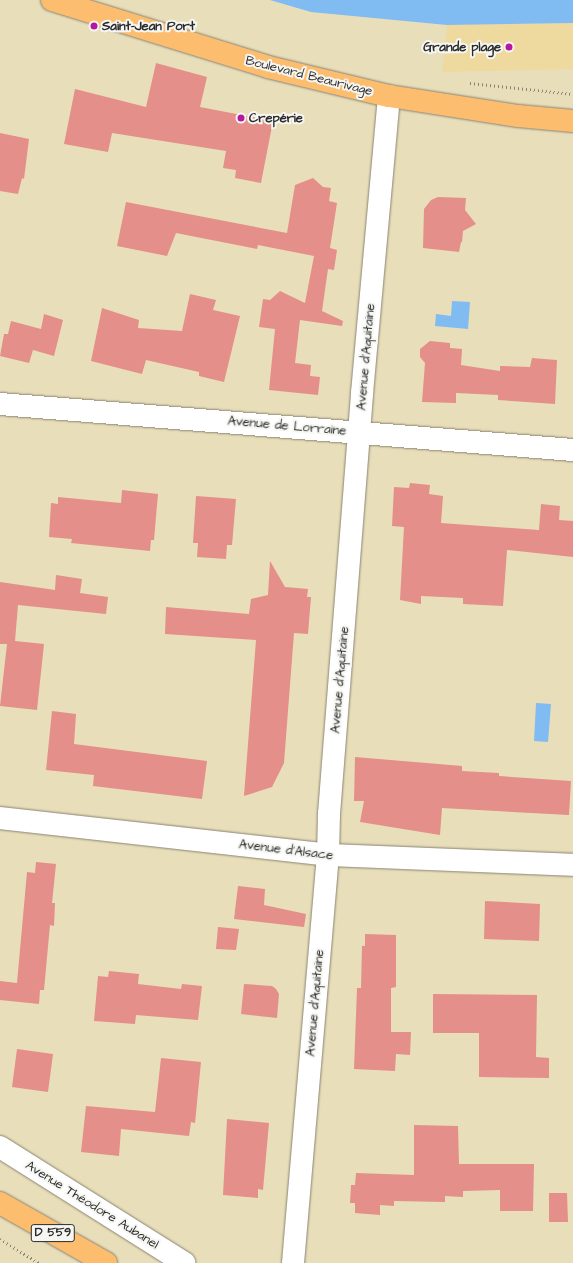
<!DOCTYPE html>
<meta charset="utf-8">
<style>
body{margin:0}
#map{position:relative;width:573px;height:1263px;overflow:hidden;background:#e8deba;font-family:"Architects Daughter",sans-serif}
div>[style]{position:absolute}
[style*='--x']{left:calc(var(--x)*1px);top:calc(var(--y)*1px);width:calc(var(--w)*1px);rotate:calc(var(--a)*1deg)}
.sand>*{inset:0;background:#eeda9e}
.water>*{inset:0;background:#80bbf2}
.building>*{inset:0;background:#e48f89}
.path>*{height:2.5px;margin-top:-1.25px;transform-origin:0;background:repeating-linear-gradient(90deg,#8a8472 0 1px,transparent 0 4px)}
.roads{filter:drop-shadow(0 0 1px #8a8472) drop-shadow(0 0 1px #8a8472)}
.minor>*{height:22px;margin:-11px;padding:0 11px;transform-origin:11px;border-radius:11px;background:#fff}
.major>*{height:22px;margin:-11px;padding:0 11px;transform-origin:11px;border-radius:11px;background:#fcbd6f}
.dots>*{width:11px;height:11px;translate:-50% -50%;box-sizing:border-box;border:2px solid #f6f6f2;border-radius:50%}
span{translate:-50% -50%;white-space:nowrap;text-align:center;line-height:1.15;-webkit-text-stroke:4px #f6f6f2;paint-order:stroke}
.shield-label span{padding:1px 3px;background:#f6f6f2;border:1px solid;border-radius:3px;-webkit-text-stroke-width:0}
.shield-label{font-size:12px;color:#2b2b2b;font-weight:700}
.poi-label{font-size:13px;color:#2b2b2b;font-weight:700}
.left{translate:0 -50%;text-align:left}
.right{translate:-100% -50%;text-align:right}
.street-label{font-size:13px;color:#2b2b2b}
</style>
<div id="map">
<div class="sand">
<div style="clip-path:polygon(573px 23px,573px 69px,442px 72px,447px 25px)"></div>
</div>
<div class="water">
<div style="clip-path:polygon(270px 0,573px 0,573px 23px,447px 25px,311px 12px)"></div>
<div style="clip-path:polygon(452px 301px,470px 302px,468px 329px,435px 326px,436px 314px,451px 316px)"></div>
<div style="clip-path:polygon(536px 703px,551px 704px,548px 742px,534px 741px)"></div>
</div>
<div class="building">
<div style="clip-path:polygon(156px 63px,207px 77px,200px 107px,273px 121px,261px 183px,235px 178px,236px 170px,223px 168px,226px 151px,112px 133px,108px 152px,64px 144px,75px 89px,146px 107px)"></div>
<div style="clip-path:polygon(0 133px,29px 139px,24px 179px,22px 178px,18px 194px,0 191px)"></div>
<div style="clip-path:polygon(313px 178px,323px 187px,331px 188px,329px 201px,337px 203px,330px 248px,337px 250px,334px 270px,328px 269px,322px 311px,343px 321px,342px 326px,300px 320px,295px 363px,311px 365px,310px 376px,320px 377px,318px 395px,269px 390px,275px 329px,259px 327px,263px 299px,270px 300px,280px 291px,305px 303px,314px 256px,258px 245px,257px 249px,176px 233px,167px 256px,117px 246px,126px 202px,287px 233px,295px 185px)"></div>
<div style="clip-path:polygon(438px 197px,466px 198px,465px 210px,476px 224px,463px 231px,462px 242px,461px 242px,459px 252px,423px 248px,424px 209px,431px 200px)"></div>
<div style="clip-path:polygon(190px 294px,216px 300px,213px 310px,240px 316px,224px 382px,199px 376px,199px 372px,146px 360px,142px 374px,91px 361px,102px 308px,139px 320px,138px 328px,182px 331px)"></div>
<div style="clip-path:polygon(44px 314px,63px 320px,54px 356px,33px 350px,29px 363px,0 356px,4px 334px,8px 334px,11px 321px,41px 329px)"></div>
<div style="clip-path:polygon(430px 341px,450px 343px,450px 348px,462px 349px,461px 365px,500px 371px,500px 366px,530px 367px,532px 358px,557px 360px,555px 404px,498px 400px,498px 395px,456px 393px,456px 403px,422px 402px,425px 363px,420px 357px,420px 349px)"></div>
<div style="clip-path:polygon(410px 483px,430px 485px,429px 494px,443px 496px,441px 523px,539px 530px,541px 504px,560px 506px,559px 520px,573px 521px,573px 557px,507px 550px,503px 606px,463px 604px,463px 598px,421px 596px,421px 604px,400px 600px,404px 527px,392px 526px,394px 487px,409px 488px)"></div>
<div style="clip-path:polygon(122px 490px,158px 494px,154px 540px,151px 540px,150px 551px,71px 543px,72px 539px,49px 537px,51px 503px,58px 504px,58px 497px,121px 503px)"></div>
<div style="clip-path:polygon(196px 496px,236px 499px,232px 545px,227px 545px,226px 559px,197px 557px,198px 543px,193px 543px)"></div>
<div style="clip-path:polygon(270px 561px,285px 587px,308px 589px,307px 597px,311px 597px,308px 634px,294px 633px,284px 763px,272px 787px,244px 796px,256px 640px,165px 634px,166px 607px,249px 614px,251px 599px,268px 595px)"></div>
<div style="clip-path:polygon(56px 575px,82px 579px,80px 593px,108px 597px,106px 614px,18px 605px,15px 641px,44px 644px,37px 710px,0 706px,7px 644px,0 644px,0 582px,55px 590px)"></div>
<div style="clip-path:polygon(52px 711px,76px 714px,74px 744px,207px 761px,202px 799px,93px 786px,94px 775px,46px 770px)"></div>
<div style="clip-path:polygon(355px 757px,462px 766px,462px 771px,499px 773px,499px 776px,571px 781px,569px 815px,442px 808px,440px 835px,360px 822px,364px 801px,354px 801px)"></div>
<div style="clip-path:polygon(36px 862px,56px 864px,52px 903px,55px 903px,54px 926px,50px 925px,44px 990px,40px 990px,39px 1004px,0 1000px,0 981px,17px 983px,27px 872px,35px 873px)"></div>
<div style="clip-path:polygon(238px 886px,265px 889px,264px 905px,306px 914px,304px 927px,234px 919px)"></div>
<div style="clip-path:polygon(485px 901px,540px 904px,539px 941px,484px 939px)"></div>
<div style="clip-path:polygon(218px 927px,239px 929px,236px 950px,216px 949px)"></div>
<div style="clip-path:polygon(365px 934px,396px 935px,396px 987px,391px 988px,391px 1032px,411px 1032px,410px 1055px,396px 1054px,395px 1071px,354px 1069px,357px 988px,361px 988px,362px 946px,365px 946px)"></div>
<div style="clip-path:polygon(109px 971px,139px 974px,138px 984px,181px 989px,182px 984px,202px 986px,198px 1020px,136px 1015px,135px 1024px,94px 1021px,98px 976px,108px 977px)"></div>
<div style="clip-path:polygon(244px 984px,272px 986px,276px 989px,279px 994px,277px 1018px,241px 1014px)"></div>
<div style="clip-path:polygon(433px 994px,537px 995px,536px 1057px,549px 1058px,549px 1078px,479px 1077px,479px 1033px,433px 1033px)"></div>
<div style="clip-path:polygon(17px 1049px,53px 1054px,48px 1092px,12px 1087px)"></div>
<div style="clip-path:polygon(161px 1058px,201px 1062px,195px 1123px,191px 1122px,189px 1136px,121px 1129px,119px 1156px,81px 1152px,86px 1106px,155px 1112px)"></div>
<div style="clip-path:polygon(227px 1119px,269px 1123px,263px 1190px,258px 1189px,258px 1198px,223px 1195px)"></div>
<div style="clip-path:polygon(414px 1125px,458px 1126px,459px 1164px,534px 1164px,533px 1211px,500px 1211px,500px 1190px,463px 1191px,463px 1197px,445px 1196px,445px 1202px,394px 1201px,394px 1206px,380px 1205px,380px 1215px,355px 1213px,355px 1203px,350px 1203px,351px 1185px,355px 1185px,356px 1173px,414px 1175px)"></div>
<div style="clip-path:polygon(549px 1193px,567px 1193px,568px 1222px,549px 1222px)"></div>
</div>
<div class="path">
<div style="--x:470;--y:83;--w:104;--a:6.1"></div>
<div style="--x:0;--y:1239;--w:46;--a:31.6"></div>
</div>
<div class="roads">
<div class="minor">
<div style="--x:0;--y:404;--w:575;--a:4.59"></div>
<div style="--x:0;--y:818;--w:330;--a:6.4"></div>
<div style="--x:328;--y:855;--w:245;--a:2.3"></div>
<div style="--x:0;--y:1147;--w:218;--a:32.2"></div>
<div style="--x:293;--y:1263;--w:409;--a:-85.1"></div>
<div style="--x:328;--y:855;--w:41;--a:-88.6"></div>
<div style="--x:329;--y:814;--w:422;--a:-85.5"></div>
<div style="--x:362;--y:393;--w:298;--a:-84.8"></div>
</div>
<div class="major">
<div style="--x:52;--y:0;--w:226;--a:17.2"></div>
<div style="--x:268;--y:67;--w:124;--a:13.5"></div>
<div style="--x:389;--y:96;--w:131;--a:8.8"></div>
<div style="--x:518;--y:116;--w:55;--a:5.2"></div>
<div style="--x:0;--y:1203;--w:122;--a:29.5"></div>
</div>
</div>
<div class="dots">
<div style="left:94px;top:26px;background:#b5179e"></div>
<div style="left:509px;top:47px;background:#b5179e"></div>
<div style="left:241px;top:118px;background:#b5179e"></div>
</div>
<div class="shield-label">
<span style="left:53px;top:1233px">D 559</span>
</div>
<div class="poi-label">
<span class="left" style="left:102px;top:26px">Saint-Jean Port</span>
<span class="right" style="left:501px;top:47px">Grande plage</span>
<span class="left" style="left:249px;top:118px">Crepérie</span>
</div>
<div class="street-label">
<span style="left:309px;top:76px;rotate:14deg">Boulevard Beaurivage</span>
<span style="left:366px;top:357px;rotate:-85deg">Avenue d'Aquitaine</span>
<span style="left:287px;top:426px;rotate:5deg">Avenue de Lorraine</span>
<span style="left:340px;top:680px;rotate:-85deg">Avenue d'Aquitaine</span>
<span style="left:286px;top:850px;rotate:7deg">Avenue d'Alsace</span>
<span style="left:315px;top:1003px;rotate:-85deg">Avenue d'Aquitaine</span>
<span style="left:92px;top:1205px;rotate:32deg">Avenue Théodore Aubanel</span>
</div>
</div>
